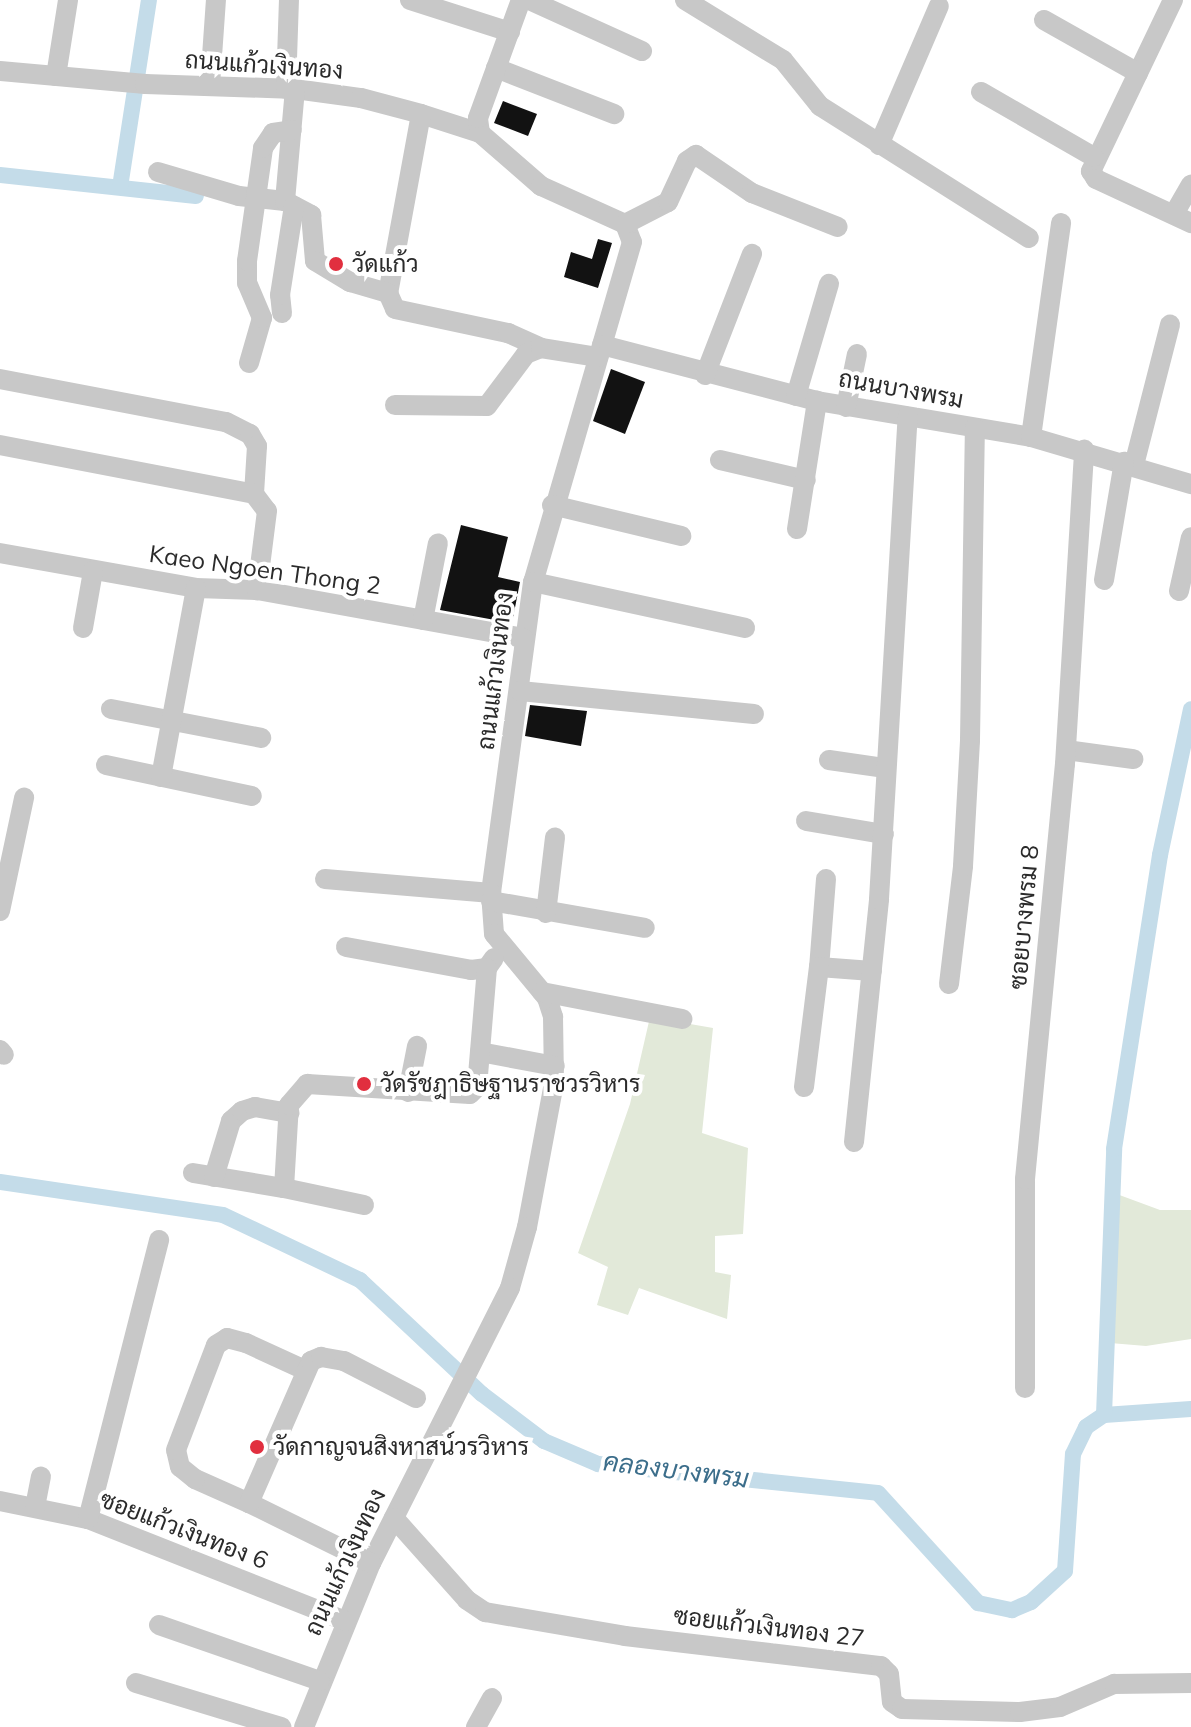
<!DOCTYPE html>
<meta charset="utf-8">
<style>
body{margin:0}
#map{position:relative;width:1191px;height:1727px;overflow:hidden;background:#fff;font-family:Mulish,Sarabun,sans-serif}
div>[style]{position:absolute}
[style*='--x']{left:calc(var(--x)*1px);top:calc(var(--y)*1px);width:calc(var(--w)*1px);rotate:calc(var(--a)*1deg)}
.green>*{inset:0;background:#e2e9d9}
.canal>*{height:16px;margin:-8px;padding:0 8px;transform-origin:8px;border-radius:8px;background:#c4dce9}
.building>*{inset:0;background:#121212}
.minor>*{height:20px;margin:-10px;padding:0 10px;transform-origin:10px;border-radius:10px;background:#c8c8c8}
.dots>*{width:22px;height:22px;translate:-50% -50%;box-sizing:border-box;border:4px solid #fff;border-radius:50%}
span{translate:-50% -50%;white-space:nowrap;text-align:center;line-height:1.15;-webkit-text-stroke:8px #fff;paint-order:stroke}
.street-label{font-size:24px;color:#2b2b2b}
.poi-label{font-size:24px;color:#2b2b2b}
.left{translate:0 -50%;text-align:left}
.water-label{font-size:26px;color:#3c6e8b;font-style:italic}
</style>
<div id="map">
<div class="green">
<div style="clip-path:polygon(650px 1017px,713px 1028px,702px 1133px,748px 1148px,743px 1234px,715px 1236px,715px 1272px,731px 1275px,727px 1319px,639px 1288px,628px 1315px,597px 1305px,608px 1267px,578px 1253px,630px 1104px)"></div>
<div style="clip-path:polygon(1114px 1193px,1160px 1210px,1191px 1210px,1191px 1339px,1146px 1346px,1110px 1343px)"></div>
</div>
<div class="canal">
<div style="--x:0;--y:175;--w:197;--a:6.1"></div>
<div style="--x:120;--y:187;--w:189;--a:-81.2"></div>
<div style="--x:0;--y:1182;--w:225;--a:8.4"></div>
<div style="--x:223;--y:1215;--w:152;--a:25.4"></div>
<div style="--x:360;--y:1280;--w:167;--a:43.1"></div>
<div style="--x:482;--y:1394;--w:78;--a:37.2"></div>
<div style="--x:544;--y:1441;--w:59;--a:23.1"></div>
<div style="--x:598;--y:1464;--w:281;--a:5.9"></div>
<div style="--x:878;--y:1493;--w:149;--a:47.7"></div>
<div style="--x:978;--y:1603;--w:35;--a:12"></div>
<div style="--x:1012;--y:1610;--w:21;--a:-23"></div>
<div style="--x:1031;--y:1602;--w:46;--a:-42.4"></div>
<div style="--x:1065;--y:1571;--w:117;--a:-86.1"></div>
<div style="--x:1073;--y:1454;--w:30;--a:-64"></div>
<div style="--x:1086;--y:1427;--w:22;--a:-34"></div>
<div style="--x:1104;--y:1415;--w:87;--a:-3.9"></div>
<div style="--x:1104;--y:1415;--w:266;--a:-87.8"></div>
<div style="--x:1114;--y:1149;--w:298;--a:-81.1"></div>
<div style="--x:1160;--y:855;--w:149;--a:-78"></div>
</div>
<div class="building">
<div style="clip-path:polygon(503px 101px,537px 114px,528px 136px,494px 123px)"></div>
<div style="clip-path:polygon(598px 239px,612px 243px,598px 288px,564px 277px,571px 252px,592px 259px)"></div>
<div style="clip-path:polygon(611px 369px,645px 382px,625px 434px,593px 421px)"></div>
<div style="clip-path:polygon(461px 525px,508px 537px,498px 577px,520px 582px,512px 623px,440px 610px)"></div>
<div style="clip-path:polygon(530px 705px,587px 711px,581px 746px,525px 736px)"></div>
</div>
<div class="minor">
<div style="--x:410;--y:0;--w:105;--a:17.7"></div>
<div style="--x:529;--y:0;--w:124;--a:24.3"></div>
<div style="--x:685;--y:0;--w:115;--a:31.5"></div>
<div style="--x:783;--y:60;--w:59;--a:51.2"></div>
<div style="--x:820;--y:106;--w:247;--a:32.3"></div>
<div style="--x:1173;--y:0;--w:190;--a:115.6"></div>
<div style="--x:1091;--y:171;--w:9;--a:58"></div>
<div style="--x:1096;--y:179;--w:105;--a:24.9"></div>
<div style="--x:1044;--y:20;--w:108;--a:29.4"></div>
<div style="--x:496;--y:68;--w:127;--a:21.3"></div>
<div style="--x:0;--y:71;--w:146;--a:5.1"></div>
<div style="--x:145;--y:84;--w:150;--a:1.9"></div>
<div style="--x:295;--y:89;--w:67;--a:7.8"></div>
<div style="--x:361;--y:98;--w:62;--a:14.9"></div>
<div style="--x:421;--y:114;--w:62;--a:17.9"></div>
<div style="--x:480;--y:133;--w:81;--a:41"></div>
<div style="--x:541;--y:186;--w:92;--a:24.3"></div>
<div style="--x:625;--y:224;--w:19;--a:69"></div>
<div style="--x:632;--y:242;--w:354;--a:106.2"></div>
<div style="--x:533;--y:582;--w:314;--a:97.7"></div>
<div style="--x:491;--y:893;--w:41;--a:85.8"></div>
<div style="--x:494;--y:934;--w:83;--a:50.4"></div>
<div style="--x:547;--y:998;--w:20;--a:72"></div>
<div style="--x:553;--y:1017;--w:66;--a:89.1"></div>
<div style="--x:554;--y:1083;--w:147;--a:100.6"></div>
<div style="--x:527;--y:1227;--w:63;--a:105.6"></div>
<div style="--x:510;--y:1288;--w:308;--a:116.8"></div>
<div style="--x:371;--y:1563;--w:177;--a:112.2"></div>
<div style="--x:56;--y:76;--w:77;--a:-81"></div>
<div style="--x:210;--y:85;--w:85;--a:-86"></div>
<div style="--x:286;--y:89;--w:89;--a:-88.1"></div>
<div style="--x:981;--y:92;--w:130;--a:29.9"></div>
<div style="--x:421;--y:114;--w:182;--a:100.4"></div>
<div style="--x:388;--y:293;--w:17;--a:66"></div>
<div style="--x:395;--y:309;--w:116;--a:12"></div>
<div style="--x:508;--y:333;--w:36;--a:24"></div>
<div style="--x:480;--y:133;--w:15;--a:-98"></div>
<div style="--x:478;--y:118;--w:126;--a:-70"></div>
<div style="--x:879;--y:145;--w:151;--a:-66.7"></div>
<div style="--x:158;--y:172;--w:84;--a:16.5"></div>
<div style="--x:239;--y:196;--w:46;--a:6.2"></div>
<div style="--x:285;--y:201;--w:30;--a:28"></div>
<div style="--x:311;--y:215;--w:46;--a:85"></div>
<div style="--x:315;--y:261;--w:41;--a:31"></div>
<div style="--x:350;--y:282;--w:40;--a:16"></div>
<div style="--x:285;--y:201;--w:112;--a:-84.9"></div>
<div style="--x:1174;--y:214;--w:34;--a:-60"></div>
<div style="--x:625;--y:224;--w:48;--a:-27.1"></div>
<div style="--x:668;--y:202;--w:45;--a:-65.1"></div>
<div style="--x:687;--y:161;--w:11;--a:-34"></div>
<div style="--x:696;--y:155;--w:68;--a:34.2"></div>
<div style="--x:752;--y:193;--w:92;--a:21.6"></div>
<div style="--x:282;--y:313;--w:18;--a:-96"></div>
<div style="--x:280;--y:295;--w:90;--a:-81.1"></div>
<div style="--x:602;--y:345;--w:222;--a:14.6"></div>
<div style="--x:817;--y:401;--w:217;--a:9.5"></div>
<div style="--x:1031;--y:437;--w:167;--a:16.4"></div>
<div style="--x:249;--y:363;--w:47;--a:-73.9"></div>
<div style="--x:262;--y:318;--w:38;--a:-113"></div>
<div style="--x:247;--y:283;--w:22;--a:-90"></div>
<div style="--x:247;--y:261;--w:114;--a:-81.9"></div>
<div style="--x:263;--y:148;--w:18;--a:-56"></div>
<div style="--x:273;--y:133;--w:19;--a:-9"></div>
<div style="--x:705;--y:375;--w:130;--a:-68.8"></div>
<div style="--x:0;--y:379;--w:230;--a:10.8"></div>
<div style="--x:226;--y:422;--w:27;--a:27"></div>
<div style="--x:250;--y:434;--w:14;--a:60"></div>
<div style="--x:257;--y:446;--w:48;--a:93.6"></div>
<div style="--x:254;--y:494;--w:21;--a:53"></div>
<div style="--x:267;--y:511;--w:80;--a:97.2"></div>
<div style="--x:796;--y:396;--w:117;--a:-73.6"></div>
<div style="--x:395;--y:405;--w:92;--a:0.6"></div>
<div style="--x:487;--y:406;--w:65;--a:-53.1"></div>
<div style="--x:526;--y:354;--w:16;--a:-22"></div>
<div style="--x:541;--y:348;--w:58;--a:9"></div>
<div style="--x:846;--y:407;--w:54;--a:-78.3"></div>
<div style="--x:1031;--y:437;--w:216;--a:-82"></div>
<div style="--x:0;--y:445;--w:259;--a:10.9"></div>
<div style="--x:720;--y:460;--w:88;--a:13.1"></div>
<div style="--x:1134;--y:465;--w:145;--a:-75.6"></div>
<div style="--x:552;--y:505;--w:133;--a:13.5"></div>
<div style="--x:797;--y:529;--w:130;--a:-81.1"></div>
<div style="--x:0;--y:553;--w:199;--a:10.1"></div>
<div style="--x:196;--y:588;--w:61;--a:1.9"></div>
<div style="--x:257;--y:590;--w:270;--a:10.2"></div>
<div style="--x:1104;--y:580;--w:120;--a:-80.4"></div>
<div style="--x:533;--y:582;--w:217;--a:12.2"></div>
<div style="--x:1179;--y:591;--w:55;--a:-77.5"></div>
<div style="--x:423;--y:620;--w:78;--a:-79"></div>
<div style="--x:83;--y:628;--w:58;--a:-80"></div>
<div style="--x:520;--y:691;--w:235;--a:5.6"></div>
<div style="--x:111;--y:709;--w:153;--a:10.9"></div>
<div style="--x:1066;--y:750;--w:68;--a:7.7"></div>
<div style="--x:829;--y:760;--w:57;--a:8.1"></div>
<div style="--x:106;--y:765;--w:149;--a:12"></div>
<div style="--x:161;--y:777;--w:192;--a:-79.5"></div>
<div style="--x:806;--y:821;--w:79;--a:9.5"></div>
<div style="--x:325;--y:879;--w:167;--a:4.8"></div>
<div style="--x:826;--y:879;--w:88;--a:94.5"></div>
<div style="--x:819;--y:967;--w:53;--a:4.3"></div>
<div style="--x:491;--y:901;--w:156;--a:9.9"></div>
<div style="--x:0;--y:911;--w:116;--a:-78"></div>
<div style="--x:546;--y:913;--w:76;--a:-83.2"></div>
<div style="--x:346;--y:947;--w:127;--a:10.4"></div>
<div style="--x:471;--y:970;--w:16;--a:-7"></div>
<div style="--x:487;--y:968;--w:12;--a:-55"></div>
<div style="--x:949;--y:984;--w:119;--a:-83.2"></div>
<div style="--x:963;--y:866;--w:126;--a:-86.8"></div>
<div style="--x:970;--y:740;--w:312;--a:-89.1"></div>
<div style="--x:542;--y:992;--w:143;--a:10.9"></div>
<div style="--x:0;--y:1050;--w:6;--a:51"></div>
<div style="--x:480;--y:1052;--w:76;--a:10.6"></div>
<div style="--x:804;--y:1087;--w:121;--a:-82.9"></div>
<div style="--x:408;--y:1092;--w:47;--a:-78.9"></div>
<div style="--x:854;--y:1142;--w:244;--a:-84.1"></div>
<div style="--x:879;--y:899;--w:483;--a:-86.6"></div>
<div style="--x:193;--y:1173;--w:92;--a:9.4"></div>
<div style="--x:214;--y:1177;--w:59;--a:-73.1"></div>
<div style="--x:231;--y:1121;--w:15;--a:-42"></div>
<div style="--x:242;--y:1111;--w:14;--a:-17"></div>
<div style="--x:255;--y:1107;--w:35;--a:10"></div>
<div style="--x:364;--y:1205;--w:82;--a:-168"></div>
<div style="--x:284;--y:1188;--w:83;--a:-86.6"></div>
<div style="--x:289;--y:1105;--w:28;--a:-49"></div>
<div style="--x:307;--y:1084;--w:163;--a:3.5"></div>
<div style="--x:470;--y:1094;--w:10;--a:-45"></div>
<div style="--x:477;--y:1087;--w:119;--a:-85.2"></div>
<div style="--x:1025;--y:1388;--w:209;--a:-90"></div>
<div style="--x:1025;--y:1179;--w:417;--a:-84.5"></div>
<div style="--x:1065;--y:764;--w:315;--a:-86.5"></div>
<div style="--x:0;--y:1501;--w:90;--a:11.6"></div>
<div style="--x:88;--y:1519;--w:277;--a:21.6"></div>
<div style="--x:249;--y:1503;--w:59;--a:-156"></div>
<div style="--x:195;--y:1479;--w:19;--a:-141"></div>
<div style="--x:180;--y:1467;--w:17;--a:-103"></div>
<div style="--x:176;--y:1450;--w:112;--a:-69.1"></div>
<div style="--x:216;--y:1345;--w:13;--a:-32"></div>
<div style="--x:227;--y:1338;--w:20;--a:15"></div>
<div style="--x:246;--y:1343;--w:65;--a:24.6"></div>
<div style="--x:35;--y:1507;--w:31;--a:-79"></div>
<div style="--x:394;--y:1518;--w:110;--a:48.3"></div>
<div style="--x:467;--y:1600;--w:22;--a:34"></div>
<div style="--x:485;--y:1612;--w:142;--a:9.7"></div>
<div style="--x:625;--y:1636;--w:258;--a:6.7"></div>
<div style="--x:881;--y:1666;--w:11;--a:45"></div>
<div style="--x:889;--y:1674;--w:28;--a:84"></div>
<div style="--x:892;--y:1702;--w:12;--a:35"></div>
<div style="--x:902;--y:1709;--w:118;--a:1.5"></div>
<div style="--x:1020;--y:1712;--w:40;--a:-7.1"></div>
<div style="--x:1060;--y:1707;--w:59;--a:-23.1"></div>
<div style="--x:1114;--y:1684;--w:77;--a:-0.7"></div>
<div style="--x:88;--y:1519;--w:288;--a:-75.7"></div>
<div style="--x:371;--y:1563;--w:136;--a:-153.8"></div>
<div style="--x:249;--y:1503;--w:155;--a:-66.4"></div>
<div style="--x:311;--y:1361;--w:11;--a:-22"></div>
<div style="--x:321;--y:1357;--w:23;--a:10"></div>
<div style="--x:344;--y:1361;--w:81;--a:27.2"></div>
<div style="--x:159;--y:1625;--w:170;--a:19.2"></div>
<div style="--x:136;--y:1683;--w:152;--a:16.9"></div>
<div style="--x:476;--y:1727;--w:33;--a:-61"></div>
</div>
<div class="dots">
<div style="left:336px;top:264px;background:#e12f3f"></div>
<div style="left:364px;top:1084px;background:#e12f3f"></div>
<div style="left:257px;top:1447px;background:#e12f3f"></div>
</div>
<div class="street-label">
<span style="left:264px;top:65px;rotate:4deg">ถนนแก้วเงินทอง</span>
<span style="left:901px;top:389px;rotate:10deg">ถนนบางพรม</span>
<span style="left:265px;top:570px;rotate:8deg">Kaeo Ngoen Thong 2</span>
<span style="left:495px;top:671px;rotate:-83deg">ถนนแก้วเงินทอง</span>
<span style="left:1024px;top:917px;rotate:-85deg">ซอยบางพรม 8</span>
<span style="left:184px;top:1530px;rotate:21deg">ซอยแก้วเงินทอง 6</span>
<span style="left:345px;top:1562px;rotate:-65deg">ถนนแก้วเงินทอง</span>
<span style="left:769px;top:1627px;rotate:7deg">ซอยแก้วเงินทอง 27</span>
</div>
<div class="poi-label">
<span class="left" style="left:352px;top:264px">วัดแก้ว</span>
<span class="left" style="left:380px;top:1084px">วัดรัชฎาธิษฐานราชวรวิหาร</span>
<span class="left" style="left:273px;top:1447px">วัดกาญจนสิงหาสน์วรวิหาร</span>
</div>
<div class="water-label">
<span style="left:676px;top:1470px;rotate:7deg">คลองบางพรม</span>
</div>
</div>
